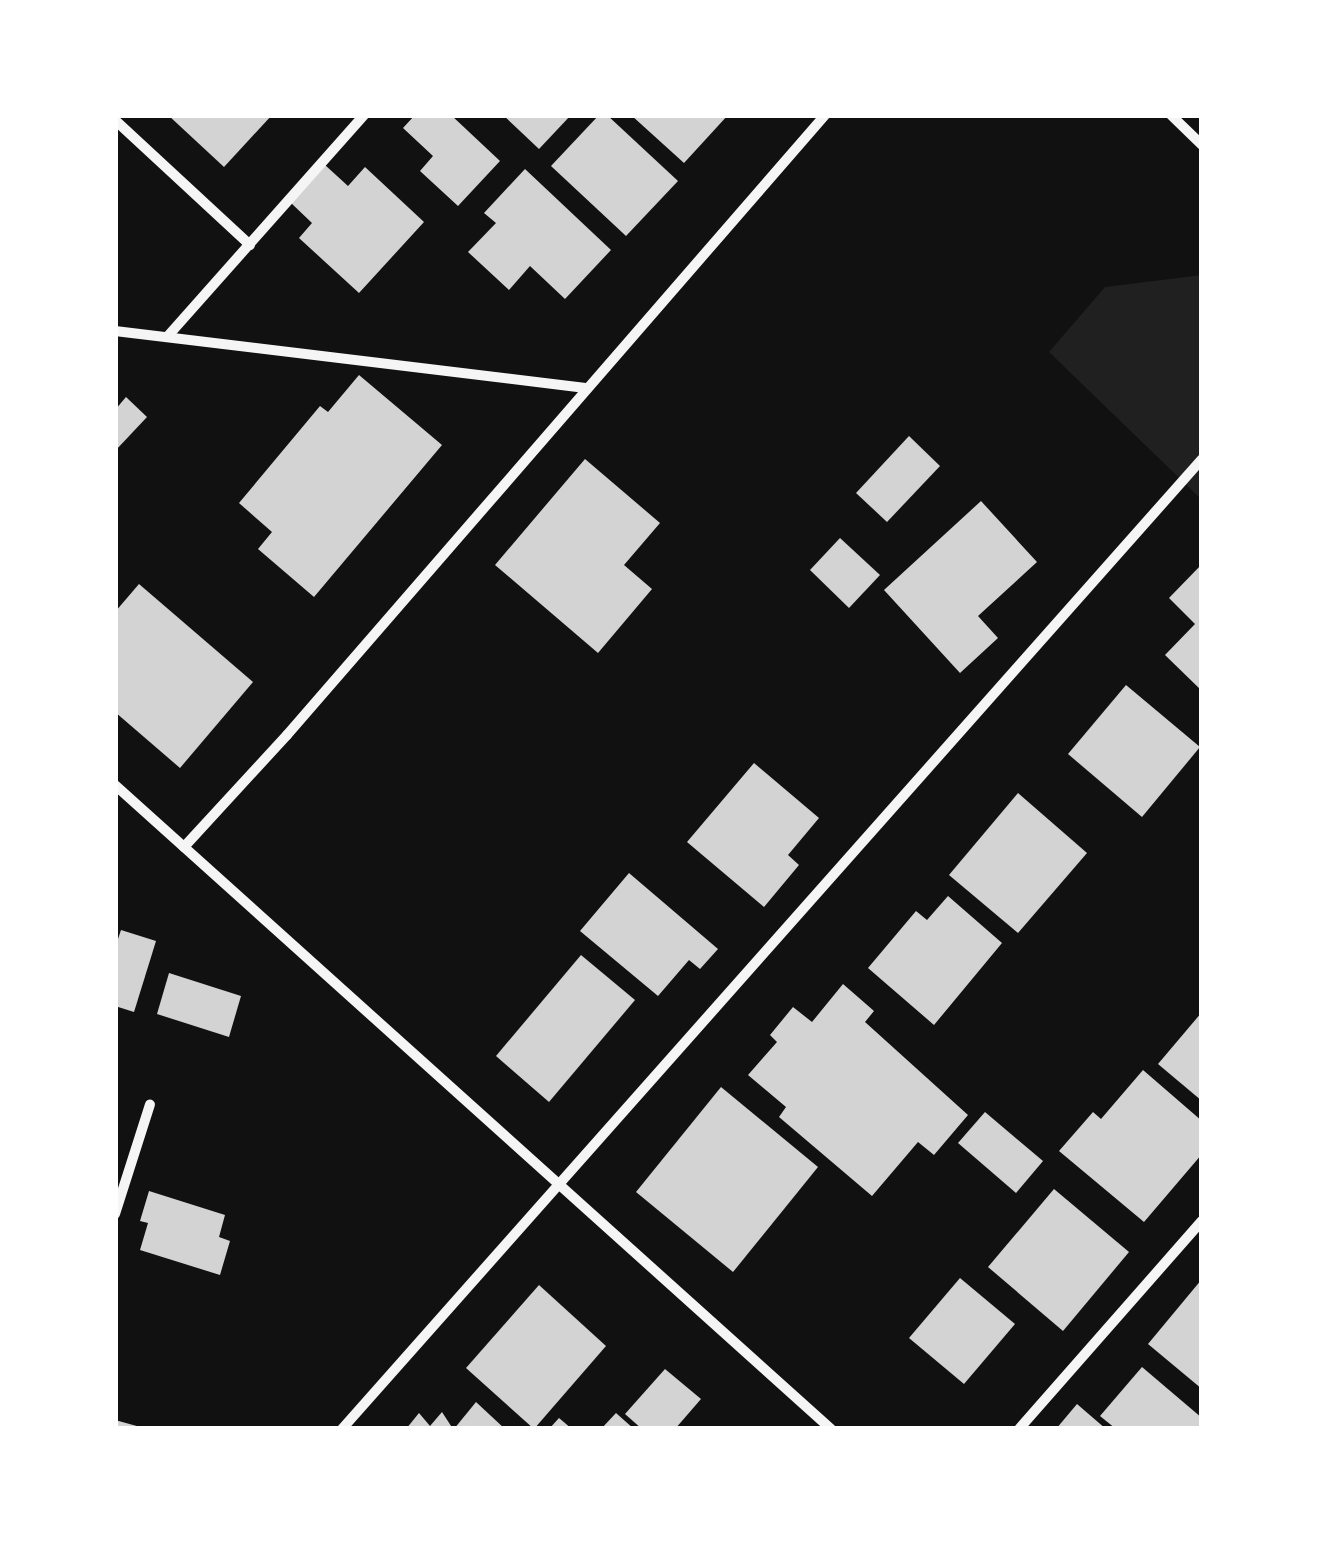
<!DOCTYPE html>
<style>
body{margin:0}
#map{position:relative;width:1317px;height:1544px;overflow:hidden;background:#111;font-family:Karla,sans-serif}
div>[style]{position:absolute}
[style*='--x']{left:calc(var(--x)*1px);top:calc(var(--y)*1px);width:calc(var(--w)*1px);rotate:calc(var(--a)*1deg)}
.green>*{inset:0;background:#202020}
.building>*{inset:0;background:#d3d3d3}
.minor>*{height:10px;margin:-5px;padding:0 5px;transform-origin:5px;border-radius:5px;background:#f5f5f5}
span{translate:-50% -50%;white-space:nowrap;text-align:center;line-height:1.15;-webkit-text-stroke:8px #fff;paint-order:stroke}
.frame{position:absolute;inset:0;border:118px solid #fff;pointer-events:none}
</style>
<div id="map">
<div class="green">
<div style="clip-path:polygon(1202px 275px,1202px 500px,1049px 352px,1105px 287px)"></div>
</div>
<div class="building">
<div style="clip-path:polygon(168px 115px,272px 115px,224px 167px)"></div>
<div style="clip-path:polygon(415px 115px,451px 115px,500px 161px,458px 206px,420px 171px,433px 156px,403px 128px)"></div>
<div style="clip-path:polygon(503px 115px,571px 115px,539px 149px)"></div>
<div style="clip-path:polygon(599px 115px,607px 115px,678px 181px,626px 236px,551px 166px)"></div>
<div style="clip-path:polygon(631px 115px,728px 115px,684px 163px)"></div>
<div style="clip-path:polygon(325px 165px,348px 186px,365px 167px,424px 222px,359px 293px,299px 238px,312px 223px,290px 202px)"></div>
<div style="clip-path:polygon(525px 169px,611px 250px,565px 299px,530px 266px,509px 290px,468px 252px,496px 223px,484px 213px)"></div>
<div style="clip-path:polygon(359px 375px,442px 445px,314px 597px,258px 549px,272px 532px,239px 503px,320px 406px,328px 412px)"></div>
<div style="clip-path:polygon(126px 397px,147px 417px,115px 451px,115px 410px)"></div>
<div style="clip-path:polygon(909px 436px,940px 466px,887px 522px,856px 493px)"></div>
<div style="clip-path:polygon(585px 459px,660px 523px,624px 565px,652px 589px,598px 653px,495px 565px)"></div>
<div style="clip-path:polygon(981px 501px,1037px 562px,978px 616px,998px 638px,960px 673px,884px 590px)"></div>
<div style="clip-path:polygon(840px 538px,880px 575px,849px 608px,810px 570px)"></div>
<div style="clip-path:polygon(1202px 564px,1202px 691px,1165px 655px,1195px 624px,1169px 598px)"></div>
<div style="clip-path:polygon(139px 584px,253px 682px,180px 768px,115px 712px,115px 612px)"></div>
<div style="clip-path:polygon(1126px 685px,1200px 747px,1142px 817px,1068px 754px)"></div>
<div style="clip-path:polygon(754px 763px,819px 818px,788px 855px,799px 865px,764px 907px,687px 842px)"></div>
<div style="clip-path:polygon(1018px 793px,1087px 853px,1018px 933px,949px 875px)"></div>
<div style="clip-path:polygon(629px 873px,718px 949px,700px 969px,689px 960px,658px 996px,580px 931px)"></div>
<div style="clip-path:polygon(948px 896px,1002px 943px,934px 1025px,868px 968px,916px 911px,927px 920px)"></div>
<div style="clip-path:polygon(121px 930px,156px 941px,134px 1012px,115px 1006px,115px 948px)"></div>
<div style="clip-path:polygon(581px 955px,635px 1000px,549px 1102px,496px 1056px)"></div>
<div style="clip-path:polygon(169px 973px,241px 996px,229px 1037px,157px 1014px)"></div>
<div style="clip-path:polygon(843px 984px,874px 1011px,865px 1022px,968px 1115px,934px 1155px,918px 1142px,872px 1196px,779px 1117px,786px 1107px,748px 1075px,777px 1042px,770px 1035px,793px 1007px,812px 1022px)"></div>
<div style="clip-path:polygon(1202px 1012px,1202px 1101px,1158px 1064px)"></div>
<div style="clip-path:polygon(1143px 1070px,1202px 1121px,1202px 1154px,1144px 1222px,1059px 1151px,1093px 1112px,1101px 1119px)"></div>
<div style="clip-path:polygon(721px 1087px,818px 1167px,733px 1272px,636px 1192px)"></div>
<div style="clip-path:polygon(985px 1112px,1043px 1161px,1016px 1193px,958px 1143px)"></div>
<div style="clip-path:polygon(1054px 1189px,1129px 1252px,1063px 1331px,988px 1267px)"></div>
<div style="clip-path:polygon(149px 1191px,225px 1215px,219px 1237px,230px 1241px,220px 1275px,140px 1250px,148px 1223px,140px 1221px)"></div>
<div style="clip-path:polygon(960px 1278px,1015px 1324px,964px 1384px,909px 1338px)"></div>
<div style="clip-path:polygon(1202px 1279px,1202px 1389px,1148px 1344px)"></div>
<div style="clip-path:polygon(539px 1285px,606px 1346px,534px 1429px,466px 1368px)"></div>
<div style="clip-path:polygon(1142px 1367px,1202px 1418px,1202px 1429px,1116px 1429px,1100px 1416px)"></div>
<div style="clip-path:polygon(665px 1369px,701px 1399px,675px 1429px,642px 1429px,625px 1414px)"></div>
<div style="clip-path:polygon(476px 1402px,505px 1429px,454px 1429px)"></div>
<div style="clip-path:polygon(1077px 1404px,1106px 1429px,1056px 1429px)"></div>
<div style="clip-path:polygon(442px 1412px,453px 1429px,406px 1429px,419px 1413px,430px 1426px)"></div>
<div style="clip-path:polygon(616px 1413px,634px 1429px,601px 1429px)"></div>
<div style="clip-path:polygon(559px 1418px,572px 1429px,549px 1429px)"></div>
<div style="clip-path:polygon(115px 1420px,144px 1428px,144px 1429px,115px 1429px)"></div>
</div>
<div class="minor">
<div style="--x:1171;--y:115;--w:43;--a:44.1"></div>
<div style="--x:115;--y:120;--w:184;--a:42.8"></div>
<div style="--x:115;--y:331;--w:476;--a:6.9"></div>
<div style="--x:167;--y:337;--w:297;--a:-48.4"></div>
<div style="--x:115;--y:785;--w:963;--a:41.97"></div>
<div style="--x:184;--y:847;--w:152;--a:-47.4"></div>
<div style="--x:287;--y:735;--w:821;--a:-49.05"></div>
<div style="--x:115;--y:1214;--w:115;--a:-72.3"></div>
<div style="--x:342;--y:1429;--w:1296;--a:-48.44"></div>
<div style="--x:1019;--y:1429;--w:277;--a:-48.7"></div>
</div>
<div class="frame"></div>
</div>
